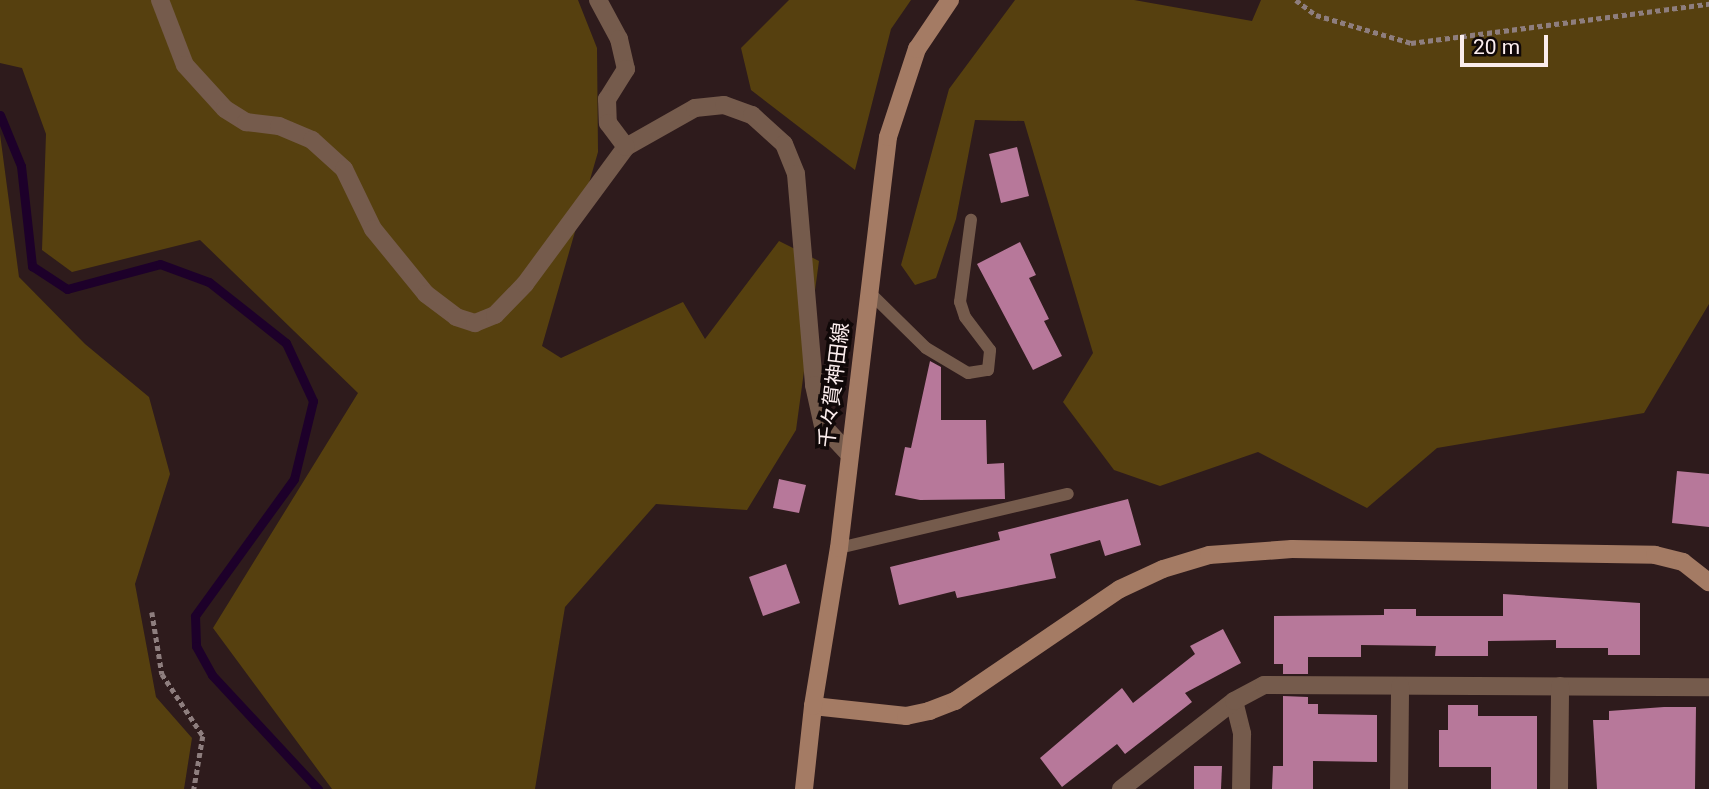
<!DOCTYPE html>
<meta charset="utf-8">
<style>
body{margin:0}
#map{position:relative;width:1709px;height:789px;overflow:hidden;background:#2e1b1c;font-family:Roboto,"Noto Sans JP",sans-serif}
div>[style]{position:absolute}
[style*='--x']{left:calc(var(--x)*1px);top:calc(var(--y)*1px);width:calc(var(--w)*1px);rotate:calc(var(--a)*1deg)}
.green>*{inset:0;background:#56400f}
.stream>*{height:9px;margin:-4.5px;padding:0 4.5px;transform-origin:4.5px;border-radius:4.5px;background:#1d002a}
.building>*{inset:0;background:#b7789a}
.path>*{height:4.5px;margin-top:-2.25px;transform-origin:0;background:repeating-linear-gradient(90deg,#8e7e7e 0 5px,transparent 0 8.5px)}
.lane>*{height:12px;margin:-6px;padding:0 6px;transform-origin:6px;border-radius:6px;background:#755b4c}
.street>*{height:18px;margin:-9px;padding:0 9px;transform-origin:9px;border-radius:9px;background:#755b4c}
.secondary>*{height:18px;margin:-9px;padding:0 9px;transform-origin:9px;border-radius:9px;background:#a47b64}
span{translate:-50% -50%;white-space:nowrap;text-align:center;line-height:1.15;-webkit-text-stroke:7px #100808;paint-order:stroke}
.street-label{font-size:21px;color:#fbeded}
.scale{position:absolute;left:1460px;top:35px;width:88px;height:32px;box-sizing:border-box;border:4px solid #fbeded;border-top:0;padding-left:9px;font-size:21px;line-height:24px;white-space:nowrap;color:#fbeded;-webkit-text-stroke:5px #100808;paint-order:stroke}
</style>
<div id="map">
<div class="green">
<div style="clip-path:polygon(0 0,578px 0,597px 48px,598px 152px,542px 346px,561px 358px,683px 302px,705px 339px,779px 241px,819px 261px,796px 430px,747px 510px,656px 504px,565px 607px,535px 789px,332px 789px,213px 628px,358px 393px,200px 240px,72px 272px,42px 250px,46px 134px,22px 68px,0 63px)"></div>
<div style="clip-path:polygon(789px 0,911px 0,891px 29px,855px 170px,751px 90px,741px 48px)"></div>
<div style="clip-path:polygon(1015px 0,1134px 0,1252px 21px,1261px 0,1709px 0,1709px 304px,1644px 413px,1437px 448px,1367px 508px,1258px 452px,1160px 486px,1114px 470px,1063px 402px,1093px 353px,1024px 121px,975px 120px,956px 219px,936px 278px,915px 285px,901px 265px,949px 89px)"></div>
<div style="clip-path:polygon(0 134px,19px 277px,85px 344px,149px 397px,170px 474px,135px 584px,156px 697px,192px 738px,184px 789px,0 789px)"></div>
</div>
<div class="stream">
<div style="--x:0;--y:115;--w:55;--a:67.6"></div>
<div style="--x:21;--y:166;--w:101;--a:83.7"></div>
<div style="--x:32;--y:266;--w:42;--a:33.3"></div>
<div style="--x:67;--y:289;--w:96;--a:-15"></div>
<div style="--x:160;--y:264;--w:52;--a:20.2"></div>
<div style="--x:209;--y:282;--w:98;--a:38.4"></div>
<div style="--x:286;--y:343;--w:64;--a:65"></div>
<div style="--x:313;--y:401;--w:80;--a:103.7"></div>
<div style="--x:294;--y:479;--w:169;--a:125.9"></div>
<div style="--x:195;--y:616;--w:30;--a:88"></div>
<div style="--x:196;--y:646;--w:33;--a:61"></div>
<div style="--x:212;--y:675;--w:156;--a:47.1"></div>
</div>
<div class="building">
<div style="clip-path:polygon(1017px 147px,1029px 196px,1001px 203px,989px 154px)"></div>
<div style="clip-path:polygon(1020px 242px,1036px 275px,1029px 278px,1049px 319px,1044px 321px,1062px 356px,1033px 370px,977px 264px)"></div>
<div style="clip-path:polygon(930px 361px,941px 367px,941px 420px,986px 420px,987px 464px,1004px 463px,1005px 499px,920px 500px,895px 495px,905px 447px,911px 448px)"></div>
<div style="clip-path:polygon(1677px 471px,1709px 474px,1709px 527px,1672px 523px)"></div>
<div style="clip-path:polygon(779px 479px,806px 485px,799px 513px,773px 508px)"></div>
<div style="clip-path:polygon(1128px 499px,1141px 545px,1105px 556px,1100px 540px,1050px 554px,1056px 578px,957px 598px,955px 591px,899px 605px,890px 567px,1000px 540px,998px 532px)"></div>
<div style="clip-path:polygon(786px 564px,800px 603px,763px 616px,749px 577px)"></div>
<div style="clip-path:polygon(1503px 594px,1640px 603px,1640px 655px,1608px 655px,1608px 648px,1556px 648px,1556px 640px,1488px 641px,1488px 656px,1435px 656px,1436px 646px,1361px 645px,1361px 657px,1308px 657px,1308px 674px,1283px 674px,1283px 664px,1274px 664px,1274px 616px,1384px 615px,1384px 609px,1416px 609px,1416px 616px,1503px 616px)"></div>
<div style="clip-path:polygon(1223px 629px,1241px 663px,1185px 693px,1192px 702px,1125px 754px,1117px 744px,1062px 787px,1040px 758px,1122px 688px,1133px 703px,1195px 654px,1190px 646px)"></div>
<div style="clip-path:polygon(1283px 696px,1308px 697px,1308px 704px,1318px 704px,1318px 714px,1377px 715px,1377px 762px,1313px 761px,1313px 789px,1272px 789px,1273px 766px,1283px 766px)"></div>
<div style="clip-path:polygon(1448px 705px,1478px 705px,1478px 716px,1537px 716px,1537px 789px,1491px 789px,1491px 767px,1439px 767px,1439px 730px,1448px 730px)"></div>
<div style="clip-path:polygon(1664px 707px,1696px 707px,1695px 789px,1597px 789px,1593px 720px,1609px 720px,1609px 711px)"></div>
<div style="clip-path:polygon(1194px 766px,1222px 766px,1221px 789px,1194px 789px)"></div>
</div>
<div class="path">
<div style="--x:1296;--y:0;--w:25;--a:37"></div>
<div style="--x:1316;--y:15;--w:99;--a:16.4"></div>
<div style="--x:1411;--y:43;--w:301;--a:-7.5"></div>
<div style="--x:152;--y:612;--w:63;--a:80.8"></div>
<div style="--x:162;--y:674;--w:74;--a:56.5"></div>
<div style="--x:203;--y:736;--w:54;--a:99.6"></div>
</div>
<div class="lane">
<div style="--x:868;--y:291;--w:81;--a:44.5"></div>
<div style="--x:926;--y:348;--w:49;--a:30.8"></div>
<div style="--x:968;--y:373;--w:20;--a:-9"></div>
<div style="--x:988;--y:370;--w:20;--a:-84"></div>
<div style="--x:990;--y:350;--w:41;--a:-127.1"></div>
<div style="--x:965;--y:317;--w:16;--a:-108"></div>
<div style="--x:960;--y:302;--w:83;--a:-82.4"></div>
<div style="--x:839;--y:548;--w:235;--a:-13.3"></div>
</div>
<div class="street">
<div style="--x:160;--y:0;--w:70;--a:69"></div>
<div style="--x:185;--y:65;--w:59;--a:47.7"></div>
<div style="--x:225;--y:109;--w:25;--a:32"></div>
<div style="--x:246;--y:122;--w:33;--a:7"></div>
<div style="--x:279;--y:126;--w:36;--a:23"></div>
<div style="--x:312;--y:140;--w:43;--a:42.2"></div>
<div style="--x:344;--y:169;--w:67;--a:64.2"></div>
<div style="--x:373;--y:229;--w:84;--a:50.8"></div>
<div style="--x:426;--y:294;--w:38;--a:37"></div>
<div style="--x:456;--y:317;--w:20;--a:18"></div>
<div style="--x:475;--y:323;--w:22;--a:-22"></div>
<div style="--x:495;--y:315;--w:43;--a:-45.9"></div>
<div style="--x:525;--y:284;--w:170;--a:-53.6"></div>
<div style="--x:626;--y:147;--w:79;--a:-29.5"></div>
<div style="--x:695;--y:108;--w:29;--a:-6"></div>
<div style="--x:724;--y:105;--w:30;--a:20"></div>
<div style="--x:752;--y:115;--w:43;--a:42.2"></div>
<div style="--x:784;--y:144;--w:32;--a:68"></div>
<div style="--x:796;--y:174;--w:212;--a:85.1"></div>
<div style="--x:814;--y:385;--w:42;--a:77.6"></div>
<div style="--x:823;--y:426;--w:37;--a:47"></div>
<div style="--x:598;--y:0;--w:44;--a:61.7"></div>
<div style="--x:619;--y:39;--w:31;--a:77"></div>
<div style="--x:626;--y:69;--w:36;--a:122"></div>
<div style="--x:607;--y:99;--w:24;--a:88"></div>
<div style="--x:608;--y:123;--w:30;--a:53"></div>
<div style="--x:1234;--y:701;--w:34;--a:76"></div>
<div style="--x:1242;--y:734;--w:55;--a:91"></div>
<div style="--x:1121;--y:789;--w:143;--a:-37.9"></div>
<div style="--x:1234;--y:701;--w:34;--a:-28"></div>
<div style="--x:1264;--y:685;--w:445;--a:0.3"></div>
<div style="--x:1399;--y:789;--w:103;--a:-89.4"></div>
<div style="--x:1559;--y:789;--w:103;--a:-89.4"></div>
</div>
<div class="secondary">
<div style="--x:813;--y:706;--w:94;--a:6.1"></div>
<div style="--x:906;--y:716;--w:24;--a:-12"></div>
<div style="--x:929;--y:711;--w:28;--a:-21"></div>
<div style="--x:955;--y:701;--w:199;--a:-34.2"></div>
<div style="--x:1120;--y:589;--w:47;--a:-24.9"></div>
<div style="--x:1163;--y:569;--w:48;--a:-16.9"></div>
<div style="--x:1209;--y:555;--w:83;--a:-4.1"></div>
<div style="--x:1292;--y:549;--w:363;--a:0.9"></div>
<div style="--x:1655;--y:555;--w:29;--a:14"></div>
<div style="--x:1683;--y:562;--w:33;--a:38"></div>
<div style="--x:804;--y:789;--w:83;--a:-83.8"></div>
<div style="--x:813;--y:706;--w:160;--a:-80.7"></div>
<div style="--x:839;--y:548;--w:414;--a:-83.2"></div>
<div style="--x:888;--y:137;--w:93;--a:-71.8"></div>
<div style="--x:917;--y:49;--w:59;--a:-56"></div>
</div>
<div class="street-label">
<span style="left:834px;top:385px;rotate:-83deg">千々賀神田線</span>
</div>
<div class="scale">20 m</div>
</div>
